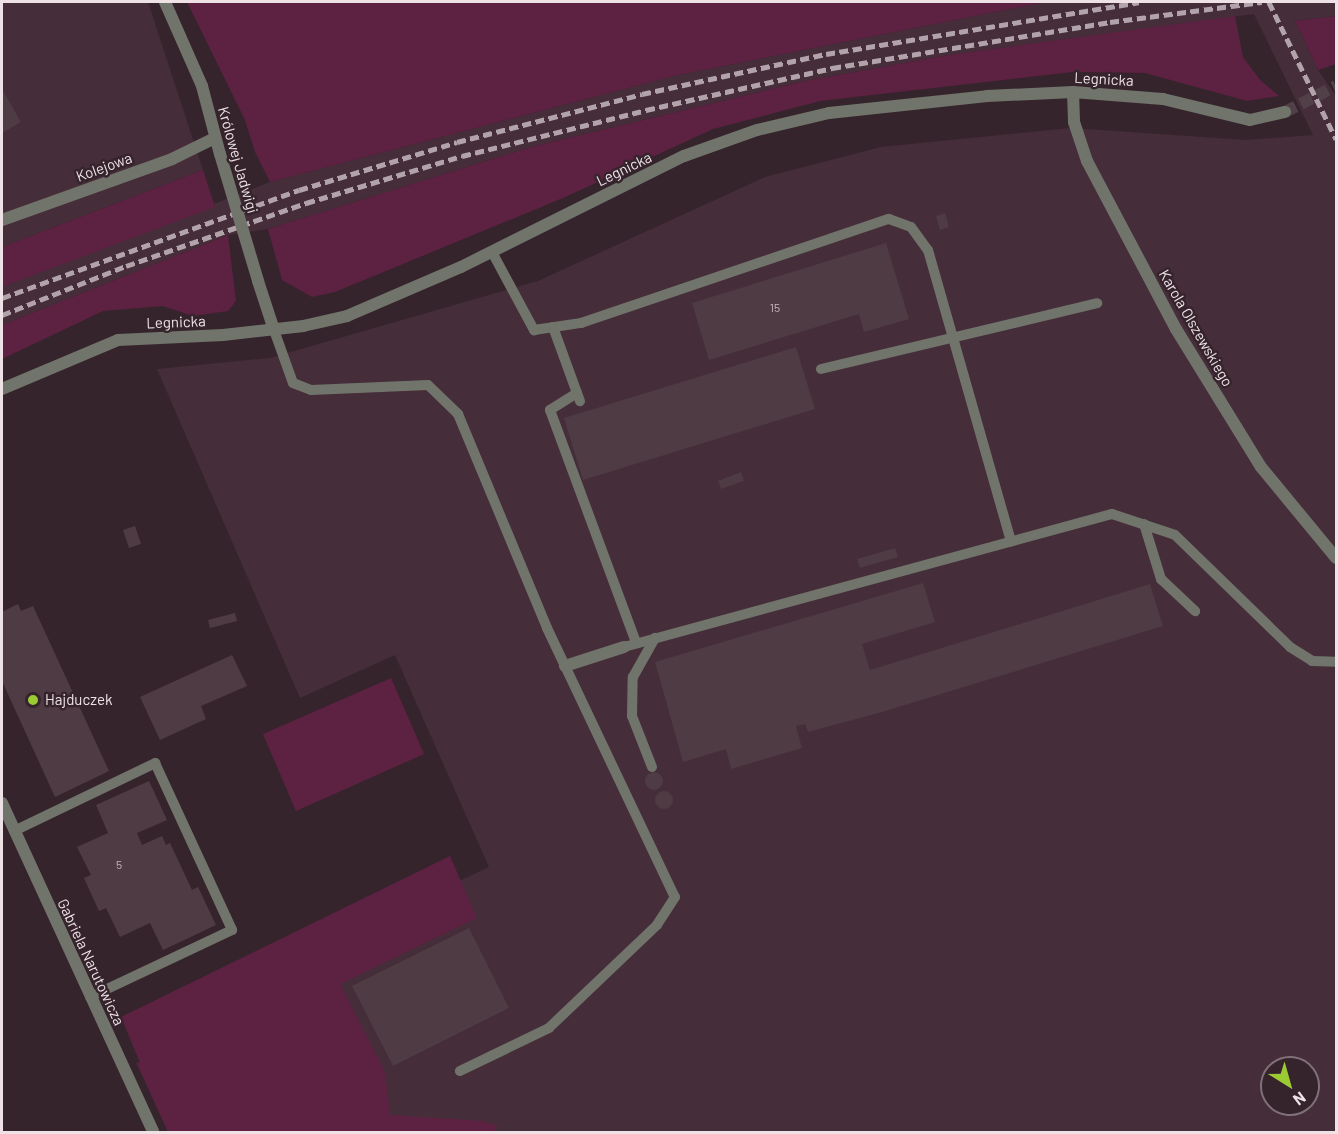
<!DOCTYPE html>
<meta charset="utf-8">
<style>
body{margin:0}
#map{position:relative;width:1338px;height:1134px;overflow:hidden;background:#36242d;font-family:Barlow,sans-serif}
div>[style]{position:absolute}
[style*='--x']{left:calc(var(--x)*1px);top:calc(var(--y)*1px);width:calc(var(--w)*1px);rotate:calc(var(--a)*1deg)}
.built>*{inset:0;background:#452d39}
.green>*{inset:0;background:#5d2142}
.building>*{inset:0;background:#4f3b44}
.round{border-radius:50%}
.street-tunnel>*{height:12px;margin-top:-6px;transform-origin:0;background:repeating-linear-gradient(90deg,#524049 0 12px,transparent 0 18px)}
.lane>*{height:10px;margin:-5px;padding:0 5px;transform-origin:5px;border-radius:5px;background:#70746b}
.street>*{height:12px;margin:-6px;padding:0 6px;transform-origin:6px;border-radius:6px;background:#70746b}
.rail>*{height:4.5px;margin-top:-2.25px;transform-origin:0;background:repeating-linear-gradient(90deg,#b1a3a9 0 9px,transparent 0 13.5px)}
.street-bridge>*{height:12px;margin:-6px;padding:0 6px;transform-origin:6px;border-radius:6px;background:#70746b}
.dots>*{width:16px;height:16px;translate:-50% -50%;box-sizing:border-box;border:3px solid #36242d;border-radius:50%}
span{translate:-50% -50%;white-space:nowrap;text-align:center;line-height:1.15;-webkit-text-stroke:5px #36242d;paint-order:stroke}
.number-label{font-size:12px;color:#c6b8be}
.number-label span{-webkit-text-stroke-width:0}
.street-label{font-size:15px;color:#eee2e7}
.poi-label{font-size:15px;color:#eee2e7}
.left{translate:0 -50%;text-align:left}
.frame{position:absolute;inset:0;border:3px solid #eee2e7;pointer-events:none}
.north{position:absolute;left:1260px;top:1056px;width:60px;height:60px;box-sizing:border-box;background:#36242d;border:2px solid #807077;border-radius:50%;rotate:143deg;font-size:16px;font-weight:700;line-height:24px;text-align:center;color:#eee2e7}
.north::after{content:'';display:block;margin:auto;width:21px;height:27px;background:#9bcb33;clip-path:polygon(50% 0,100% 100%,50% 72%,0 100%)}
</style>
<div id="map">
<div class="built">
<div style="clip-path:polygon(2px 2px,148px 2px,203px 170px,2px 247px)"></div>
<div style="clip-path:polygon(evenodd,1046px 2px,1336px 2px,1336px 16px,1295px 21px,1318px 70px,1336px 96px,1336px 1132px,191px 1132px,281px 964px,489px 867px,395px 655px,300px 698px,157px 369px,270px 358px,538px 281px,765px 177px,881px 147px,1071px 128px,1246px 140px,1313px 135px,1254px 14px,949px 55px,805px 81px,531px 147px,268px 229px,228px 235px,2px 325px,2px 287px,270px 182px,678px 75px,1046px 2px,1272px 1068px,1308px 1068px,1308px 1104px,1272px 1104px,1272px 1068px)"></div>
</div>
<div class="green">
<div style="clip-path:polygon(187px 2px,1046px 2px,678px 75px,270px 182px,255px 152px,245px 120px)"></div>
<div style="clip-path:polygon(1235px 16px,1243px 57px,1260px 80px,1279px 96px,1247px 101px,1145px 73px,1073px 72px,820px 101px,713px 129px,563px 198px,335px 292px,312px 297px,282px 280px,268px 229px,531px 147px,805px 81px,949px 55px)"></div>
<div style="clip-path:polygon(1336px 16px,1336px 64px,1318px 70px,1295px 21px)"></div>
<div style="clip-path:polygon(203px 170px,215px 207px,2px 287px,2px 247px)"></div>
<div style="clip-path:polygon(228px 235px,236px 301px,228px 311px,193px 316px,163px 306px,103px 311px,2px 359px,2px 325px)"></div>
<div style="clip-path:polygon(391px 678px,424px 754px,296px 811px,263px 734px)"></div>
<div style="clip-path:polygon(450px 856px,477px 918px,340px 984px,385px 1072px,390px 1115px,483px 1121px,497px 1126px,494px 1132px,168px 1132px,136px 1062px,140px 1063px,121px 1017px)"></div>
</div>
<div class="building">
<div style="clip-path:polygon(2px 89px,21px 122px,2px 133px)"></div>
<div style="clip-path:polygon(945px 213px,949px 227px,940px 230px,936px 216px)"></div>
<div style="clip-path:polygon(886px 243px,909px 319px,864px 332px,859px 314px,709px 360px,692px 303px)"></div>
<div style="clip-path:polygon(796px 347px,815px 409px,583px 480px,564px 418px)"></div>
<div style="clip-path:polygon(741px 472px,744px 481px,721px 489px,718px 481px)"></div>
<div style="clip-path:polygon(135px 526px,141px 544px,129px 548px,123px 530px)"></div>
<div style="clip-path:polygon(895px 548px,898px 557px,860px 568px,857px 559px)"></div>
<div style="clip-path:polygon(923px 583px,935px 622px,862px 644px,870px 670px,1150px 584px,1163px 626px,882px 712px,808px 732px,805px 724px,796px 726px,802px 748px,731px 769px,726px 749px,683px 762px,655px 662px)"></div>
<div style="clip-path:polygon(18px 604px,21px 611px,33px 606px,109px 771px,55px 797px,2px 681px,2px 612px)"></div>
<div style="clip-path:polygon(235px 613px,237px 621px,210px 628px,208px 620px)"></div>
<div style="clip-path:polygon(232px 655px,247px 686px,201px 706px,206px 719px,160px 740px,140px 697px)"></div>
<div class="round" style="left:645px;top:772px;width:18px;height:18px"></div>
<div style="clip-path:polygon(149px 781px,167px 820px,137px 833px,142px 845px,162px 836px,166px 845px,170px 843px,192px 890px,198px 887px,216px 925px,163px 950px,150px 923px,120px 937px,106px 908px,99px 911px,84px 878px,91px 875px,77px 847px,108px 833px,96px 805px)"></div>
<div class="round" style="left:655px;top:791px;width:18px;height:18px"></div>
<div style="clip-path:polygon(469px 928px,509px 1008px,393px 1066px,352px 986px)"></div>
</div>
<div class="street-tunnel">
<div style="--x:1285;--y:112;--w:57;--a:-27"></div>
</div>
<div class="lane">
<div style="--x:492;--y:252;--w:89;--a:61.7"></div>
<div style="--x:534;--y:330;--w:48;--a:-8.5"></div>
<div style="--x:581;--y:323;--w:325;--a:-18.7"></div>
<div style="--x:889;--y:219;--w:23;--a:20"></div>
<div style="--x:911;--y:227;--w:29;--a:54"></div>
<div style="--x:928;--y:250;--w:303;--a:74.1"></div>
<div style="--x:553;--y:327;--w:79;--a:70"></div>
<div style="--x:274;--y:330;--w:56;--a:70.3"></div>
<div style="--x:293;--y:383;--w:19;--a:21"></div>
<div style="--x:311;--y:390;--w:117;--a:-2.4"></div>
<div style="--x:428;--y:385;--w:42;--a:44"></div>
<div style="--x:458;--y:414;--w:232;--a:67.4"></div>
<div style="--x:547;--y:628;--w:298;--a:64.6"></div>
<div style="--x:675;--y:897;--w:33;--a:123"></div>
<div style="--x:657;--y:925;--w:149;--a:136.4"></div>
<div style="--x:549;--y:1028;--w:99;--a:154.2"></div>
<div style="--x:821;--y:369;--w:284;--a:-13.4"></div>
<div style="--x:577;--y:393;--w:32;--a:148"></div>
<div style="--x:550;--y:410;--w:248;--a:69.7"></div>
<div style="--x:1144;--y:524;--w:58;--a:72.8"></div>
<div style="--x:1161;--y:579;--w:47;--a:43.3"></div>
<div style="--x:624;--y:647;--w:506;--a:-15.25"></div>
<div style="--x:1112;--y:514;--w:66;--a:18.4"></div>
<div style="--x:1175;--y:535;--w:161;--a:44.2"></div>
<div style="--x:1290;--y:647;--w:26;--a:32"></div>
<div style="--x:1312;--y:661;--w:24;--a:2"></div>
<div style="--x:652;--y:767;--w:55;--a:-111.4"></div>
<div style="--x:632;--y:716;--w:39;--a:-89"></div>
<div style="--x:633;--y:677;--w:45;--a:-60.6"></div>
<div style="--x:14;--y:831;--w:157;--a:-25.7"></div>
<div style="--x:155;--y:763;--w:184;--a:65.2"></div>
<div style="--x:232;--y:930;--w:157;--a:154.7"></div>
</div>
<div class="street">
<div style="--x:165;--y:2;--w:92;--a:66.2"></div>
<div style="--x:202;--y:86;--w:70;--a:75.2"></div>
<div style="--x:1073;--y:92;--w:30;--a:88"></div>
<div style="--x:1074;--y:122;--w:41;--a:71.6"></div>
<div style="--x:1087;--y:161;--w:190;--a:62.1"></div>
<div style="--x:1176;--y:329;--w:162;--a:58.4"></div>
<div style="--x:1261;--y:467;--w:118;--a:50.5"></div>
<div style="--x:2;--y:220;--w:181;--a:-19.7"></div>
<div style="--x:172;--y:159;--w:48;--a:-26"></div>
<div style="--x:258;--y:281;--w:52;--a:71.9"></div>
<div style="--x:2;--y:389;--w:126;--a:-22.9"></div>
<div style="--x:118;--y:340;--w:105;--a:-2.7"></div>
<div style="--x:223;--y:335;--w:81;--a:-6.4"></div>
<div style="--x:303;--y:326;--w:45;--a:-12.8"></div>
<div style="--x:347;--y:316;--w:124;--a:-23.3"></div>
<div style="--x:461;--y:267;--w:249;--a:-26.5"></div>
<div style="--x:684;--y:156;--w:77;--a:-19.6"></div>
<div style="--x:757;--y:130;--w:74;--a:-13.3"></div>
<div style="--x:829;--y:113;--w:159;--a:-6.1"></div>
<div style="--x:987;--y:96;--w:86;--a:-2.7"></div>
<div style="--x:1073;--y:92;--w:90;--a:4.4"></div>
<div style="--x:1163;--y:99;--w:89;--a:13.6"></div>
<div style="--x:1250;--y:120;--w:36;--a:-13"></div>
<div style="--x:565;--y:666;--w:62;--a:-17.9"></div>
<div style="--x:2;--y:803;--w:362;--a:65.3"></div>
</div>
<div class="rail">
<div style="--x:1269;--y:2;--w:153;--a:63.9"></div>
<div style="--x:2;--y:298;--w:316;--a:-20"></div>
<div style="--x:299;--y:190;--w:165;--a:-16.9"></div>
<div style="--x:457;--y:142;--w:191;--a:-14.5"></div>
<div style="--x:642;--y:94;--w:188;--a:-12.3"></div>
<div style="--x:826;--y:54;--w:317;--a:-9.4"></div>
<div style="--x:2;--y:315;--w:133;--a:-21.6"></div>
<div style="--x:126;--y:266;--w:191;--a:-19.3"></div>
<div style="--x:306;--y:203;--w:163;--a:-16.8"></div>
<div style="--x:462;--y:156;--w:190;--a:-14"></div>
<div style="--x:646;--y:110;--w:191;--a:-12.7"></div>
<div style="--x:832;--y:68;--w:282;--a:-9.4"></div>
<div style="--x:1110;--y:22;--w:153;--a:-7.5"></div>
</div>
<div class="street-bridge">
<div style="--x:220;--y:154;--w:133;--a:73.3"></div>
</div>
<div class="dots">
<div style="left:33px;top:700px;background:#9bcb33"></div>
</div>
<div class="number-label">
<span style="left:775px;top:308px">15</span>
<span style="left:119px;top:865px">5</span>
</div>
<div class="street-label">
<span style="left:1104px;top:79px;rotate:3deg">Legnicka</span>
<span style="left:238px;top:160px;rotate:74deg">Królowej Jadwigi</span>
<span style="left:104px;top:167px;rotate:-20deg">Kolejowa</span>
<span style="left:624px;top:169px;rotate:-26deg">Legnicka</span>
<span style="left:176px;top:322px;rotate:-2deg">Legnicka</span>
<span style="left:1196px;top:328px;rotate:60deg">Karola Olszewskiego</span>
<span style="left:91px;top:962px;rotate:65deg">Gabriela Narutowicza</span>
</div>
<div class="poi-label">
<span class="left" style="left:45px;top:700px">Hajduczek</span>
</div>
<div class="frame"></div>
<div class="north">N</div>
</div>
